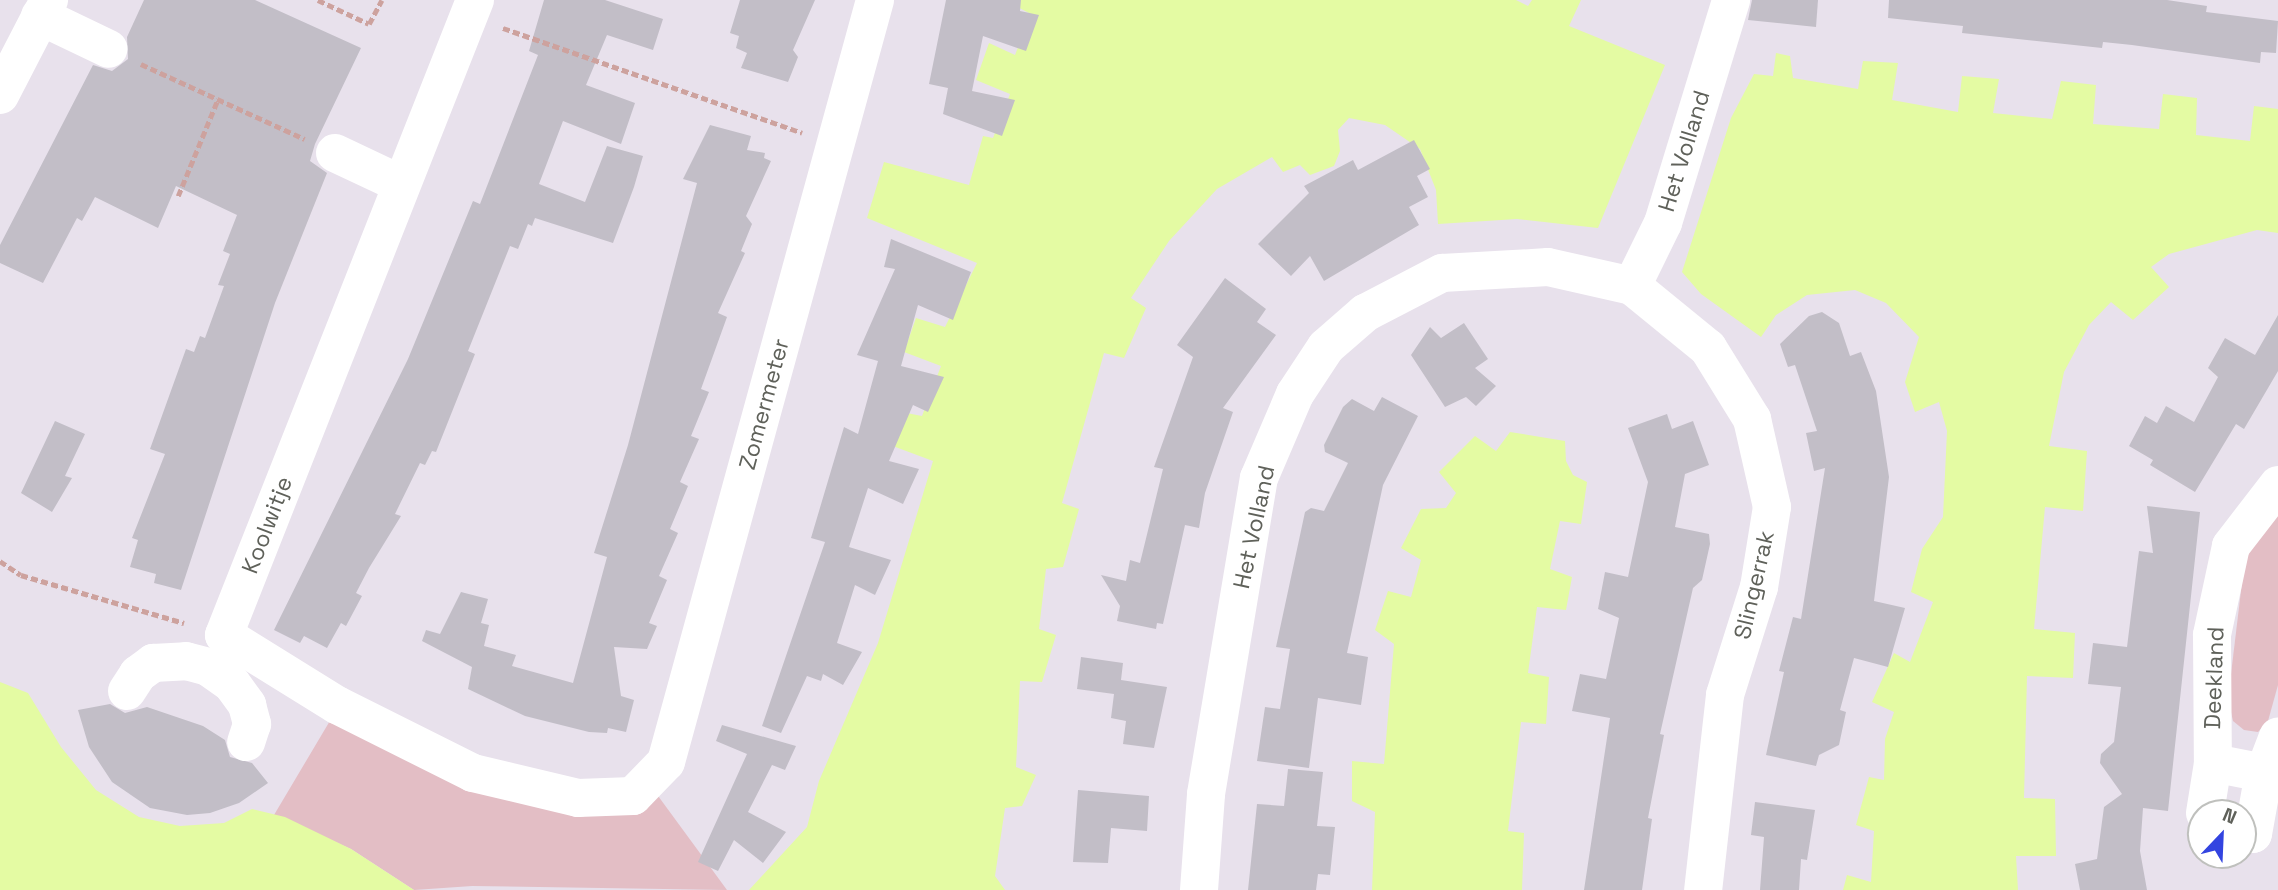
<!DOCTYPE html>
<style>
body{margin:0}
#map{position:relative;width:2278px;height:890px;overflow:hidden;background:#e8e1ec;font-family:"Space Grotesk",sans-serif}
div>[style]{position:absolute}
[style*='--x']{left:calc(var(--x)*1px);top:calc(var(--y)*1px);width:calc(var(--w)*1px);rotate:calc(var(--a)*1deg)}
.green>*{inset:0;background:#e3bec5}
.water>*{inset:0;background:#e4fba3}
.building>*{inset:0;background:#c2bec7}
.path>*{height:4.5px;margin-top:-2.25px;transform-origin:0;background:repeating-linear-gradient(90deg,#cda29e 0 7px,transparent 0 10.5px)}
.minor>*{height:38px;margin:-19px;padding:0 19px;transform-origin:19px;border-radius:19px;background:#fff}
span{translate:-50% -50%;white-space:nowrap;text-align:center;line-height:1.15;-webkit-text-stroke:5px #fff;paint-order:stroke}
.street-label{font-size:23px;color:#5f615a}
.north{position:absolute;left:2187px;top:799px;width:70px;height:70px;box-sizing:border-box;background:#fff;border:2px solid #bfc0bd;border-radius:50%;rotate:23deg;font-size:19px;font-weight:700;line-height:28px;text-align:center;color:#5f615a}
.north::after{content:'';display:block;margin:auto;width:24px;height:32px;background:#3344e0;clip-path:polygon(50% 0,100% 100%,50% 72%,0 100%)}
</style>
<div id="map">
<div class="green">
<div style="clip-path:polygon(2278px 505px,2278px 685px,2268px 721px,2258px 732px,2244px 730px,2233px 721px,2228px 699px,2246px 549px)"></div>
<div style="clip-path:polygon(334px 714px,448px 773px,653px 789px,727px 890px,472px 886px,414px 890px,351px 849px,274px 815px)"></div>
</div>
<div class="water">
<div style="clip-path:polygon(1004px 0,1516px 0,1528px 6px,1532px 0,1581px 0,1569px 26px,1665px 65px,1598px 228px,1517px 219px,1438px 224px,1436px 190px,1420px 149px,1385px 125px,1349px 118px,1338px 130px,1340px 151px,1334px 166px,1310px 175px,1300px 165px,1283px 172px,1272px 157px,1217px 189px,1169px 241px,1131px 298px,1146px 308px,1124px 358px,1104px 353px,1062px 503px,1079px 509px,1063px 567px,1046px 569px,1039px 629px,1056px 635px,1042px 682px,1020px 681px,1016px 767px,1036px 775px,1022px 806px,1005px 808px,995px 876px,1005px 890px,749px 890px,807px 827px,819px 781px,878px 643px,933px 461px,882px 442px,896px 411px,922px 416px,941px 366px,904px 352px,916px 318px,945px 327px,977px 263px,867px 218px,884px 162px,969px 185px,983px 136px,993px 138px,1010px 94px,976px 80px,989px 43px,1015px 55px,1031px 14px)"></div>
<div style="clip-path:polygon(1776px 53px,1790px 56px,1793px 78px,1858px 89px,1863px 61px,1898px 63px,1892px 100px,1958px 112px,1962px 76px,1999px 79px,1993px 113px,2052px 119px,2061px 81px,2096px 85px,2093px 124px,2159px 129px,2163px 94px,2197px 98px,2196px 135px,2250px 141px,2254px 106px,2278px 109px,2278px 233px,2257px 230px,2169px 254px,2151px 267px,2169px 287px,2133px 320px,2111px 302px,2089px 325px,2064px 372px,2049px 446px,2087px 451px,2083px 511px,2045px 507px,2034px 629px,2075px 633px,2073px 678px,2027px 676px,2024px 798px,2055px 799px,2056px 856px,2016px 856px,2018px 890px,1843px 890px,1847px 875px,1871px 882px,1874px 831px,1856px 825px,1869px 777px,1884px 780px,1885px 739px,1894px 712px,1872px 702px,1894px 653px,1910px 662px,1933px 602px,1911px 592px,1922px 549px,1943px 517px,1947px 431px,1939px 402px,1915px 412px,1905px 382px,1919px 337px,1886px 303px,1855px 290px,1807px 295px,1776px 315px,1761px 337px,1701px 294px,1682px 272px,1731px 118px,1754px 74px,1773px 76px)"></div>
<div style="clip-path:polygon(1510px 432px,1565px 441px,1566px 461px,1573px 475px,1587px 482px,1581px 524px,1560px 521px,1550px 569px,1572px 577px,1566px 610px,1537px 607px,1528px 673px,1549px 677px,1546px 724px,1521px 722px,1508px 831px,1524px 833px,1522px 890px,1372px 890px,1375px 812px,1352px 801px,1352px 761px,1384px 764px,1394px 644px,1375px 630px,1388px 591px,1411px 597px,1421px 560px,1401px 548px,1421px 509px,1446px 508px,1456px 493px,1439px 472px,1475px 436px,1496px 451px)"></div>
<div style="clip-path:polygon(0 682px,28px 693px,61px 747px,96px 790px,139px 817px,180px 826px,224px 823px,252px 809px,285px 817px,351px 849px,414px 890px,0 890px)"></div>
</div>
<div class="building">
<div style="clip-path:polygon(144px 0,255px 0,361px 48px,315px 144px,310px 161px,327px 173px,275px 303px,181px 590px,154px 583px,156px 574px,130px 567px,138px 540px,132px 538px,165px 454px,150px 449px,186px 349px,194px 352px,200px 336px,205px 338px,224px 286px,218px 285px,230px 254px,223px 251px,237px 215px,176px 186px,158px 228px,95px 197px,82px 221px,77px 218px,43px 283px,0 263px,0 245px,93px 65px,112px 71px,128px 59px,127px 37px)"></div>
<div style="clip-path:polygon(544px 0,605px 0,663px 19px,653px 50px,607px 35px,586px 85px,635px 103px,621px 144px,563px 121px,539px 184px,585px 202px,607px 146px,643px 156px,634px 187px,613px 243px,535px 218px,532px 226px,528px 224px,518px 249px,510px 246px,468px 351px,475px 354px,436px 452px,432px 451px,425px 465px,420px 463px,395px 514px,401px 516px,369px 568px,356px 593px,362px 596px,346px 626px,341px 623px,327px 648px,304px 636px,300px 643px,274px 630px,408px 359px,473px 201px,480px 204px,538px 55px,529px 51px)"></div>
<div style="clip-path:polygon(740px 0,815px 0,793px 50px,798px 57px,788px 82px,741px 68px,747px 53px,736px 48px,739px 36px,730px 33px)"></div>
<div style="clip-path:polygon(946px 0,1021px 0,1020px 11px,1039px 15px,1026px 51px,983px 36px,972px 91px,1015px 100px,1002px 136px,943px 114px,948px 88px,929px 84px)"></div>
<div style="clip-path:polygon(1752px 0,1818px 0,1816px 27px,1748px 20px)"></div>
<div style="clip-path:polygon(1889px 0,2167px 0,2207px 6px,2206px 12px,2278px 21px,2276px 53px,2261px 52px,2260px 63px,2132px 45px,2103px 42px,2102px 48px,1962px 33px,1963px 26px,1888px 18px)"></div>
<div style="clip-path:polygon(710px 125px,751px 136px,747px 150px,765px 153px,764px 158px,771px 161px,746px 216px,752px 224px,741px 251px,745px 253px,718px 313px,727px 317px,701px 389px,709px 392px,691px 436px,699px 439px,680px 482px,688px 486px,670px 529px,678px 533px,659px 576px,667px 580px,649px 623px,657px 626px,647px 649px,614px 647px,621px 696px,634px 700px,626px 732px,608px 728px,607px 733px,589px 732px,525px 716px,468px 689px,472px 667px,422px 641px,426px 630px,440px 634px,461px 592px,488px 599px,481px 623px,489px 625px,484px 646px,516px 655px,512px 666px,573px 683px,607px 557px,594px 553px,628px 445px,697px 183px,683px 179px)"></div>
<div style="clip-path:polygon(1414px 140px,1430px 169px,1417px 176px,1428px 197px,1409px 207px,1419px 225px,1324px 281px,1310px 256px,1291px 276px,1258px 244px,1309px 193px,1304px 186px,1353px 160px,1358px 170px)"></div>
<div style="clip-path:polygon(891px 239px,971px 272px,953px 320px,918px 305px,901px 366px,944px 377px,928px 412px,913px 405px,889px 461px,919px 469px,903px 504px,868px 488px,849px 547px,891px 560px,875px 595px,855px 585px,837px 643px,862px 652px,843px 685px,823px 674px,821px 681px,807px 676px,781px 733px,762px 726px,825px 542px,811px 538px,844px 427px,858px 434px,878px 361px,857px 355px,895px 269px,884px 267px)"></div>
<div style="clip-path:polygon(1225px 278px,1266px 309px,1257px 322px,1276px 335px,1223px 408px,1233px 412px,1205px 493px,1199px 528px,1185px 525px,1163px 624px,1157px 623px,1156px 629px,1117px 621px,1120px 606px,1101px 575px,1126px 581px,1130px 560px,1140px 563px,1163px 469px,1154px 467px,1193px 357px,1177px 345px)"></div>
<div style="clip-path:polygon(1822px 312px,1839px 323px,1850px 356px,1861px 352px,1876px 391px,1889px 477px,1874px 601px,1905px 608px,1888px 667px,1854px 658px,1840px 710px,1846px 712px,1839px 745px,1819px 755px,1816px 766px,1766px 755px,1784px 672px,1779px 671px,1793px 617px,1801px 619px,1825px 468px,1814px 471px,1806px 433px,1817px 431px,1795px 365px,1788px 367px,1780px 344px,1809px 316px)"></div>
<div style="clip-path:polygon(2278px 315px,2278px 371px,2244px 429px,2236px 424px,2195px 492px,2150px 465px,2153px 460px,2129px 446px,2145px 416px,2157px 423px,2166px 406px,2194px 422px,2218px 377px,2208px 368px,2225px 338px,2255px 355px)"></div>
<div style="clip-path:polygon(1464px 323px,1488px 359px,1475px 368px,1496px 386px,1476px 406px,1466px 397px,1445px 407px,1411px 355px,1430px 327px,1441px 338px)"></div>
<div style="clip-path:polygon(1382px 397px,1418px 416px,1383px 485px,1347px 653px,1368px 657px,1361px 705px,1318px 698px,1309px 768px,1257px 761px,1265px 707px,1280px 709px,1290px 649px,1276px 647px,1305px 512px,1311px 508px,1324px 511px,1348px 463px,1325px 452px,1324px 445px,1343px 407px,1352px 399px,1374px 411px)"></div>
<div style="clip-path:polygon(1667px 414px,1672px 429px,1693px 421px,1709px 465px,1685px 474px,1675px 527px,1709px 534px,1710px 544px,1702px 580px,1693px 588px,1660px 734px,1664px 735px,1648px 818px,1652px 819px,1642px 890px,1584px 890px,1610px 718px,1572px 711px,1580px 674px,1606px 679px,1619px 618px,1598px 609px,1605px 572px,1628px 577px,1648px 482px,1628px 428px)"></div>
<div style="clip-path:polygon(55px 421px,85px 434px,65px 476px,72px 478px,52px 512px,21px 493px)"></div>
<div style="clip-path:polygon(2147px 506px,2200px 512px,2168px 811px,2143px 808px,2140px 851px,2147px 890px,2080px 890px,2075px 864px,2097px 859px,2104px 807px,2122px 794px,2100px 763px,2101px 754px,2114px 742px,2121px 687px,2088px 684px,2093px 643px,2127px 647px,2139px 551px,2153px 553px)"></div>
<div style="clip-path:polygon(1081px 657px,1123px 663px,1121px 680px,1167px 687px,1154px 748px,1123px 744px,1126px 721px,1111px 718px,1114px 694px,1077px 689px)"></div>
<div style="clip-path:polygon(110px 704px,125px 713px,147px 707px,203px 726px,225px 740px,230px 757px,252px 763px,268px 783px,239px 803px,210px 813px,187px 815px,150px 808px,112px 782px,89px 747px,78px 710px)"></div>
<div style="clip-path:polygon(722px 725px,796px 746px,785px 770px,772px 765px,748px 812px,786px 832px,763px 863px,734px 840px,718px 871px,698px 862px,747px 754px,716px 741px)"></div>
<div style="clip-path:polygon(1288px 769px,1323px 772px,1317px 826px,1335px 827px,1330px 875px,1318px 874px,1316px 890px,1248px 890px,1257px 804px,1284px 806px)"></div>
<div style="clip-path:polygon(1078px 790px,1149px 796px,1147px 831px,1111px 828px,1108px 863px,1073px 862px)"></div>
<div style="clip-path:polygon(1755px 802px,1815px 810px,1807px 860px,1801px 859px,1799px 890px,1760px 890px,1764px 837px,1751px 835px)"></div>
</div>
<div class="path">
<div style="--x:318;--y:0;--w:56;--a:25.2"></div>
<div style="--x:369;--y:24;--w:27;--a:-62"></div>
<div style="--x:503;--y:28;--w:317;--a:19.3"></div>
<div style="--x:141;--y:64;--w:180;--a:24.6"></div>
<div style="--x:178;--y:196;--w:105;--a:-67.6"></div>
<div style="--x:0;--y:561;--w:25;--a:34"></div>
<div style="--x:21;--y:575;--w:170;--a:16.4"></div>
</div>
<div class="minor">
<div style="--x:475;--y:0;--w:683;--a:111.57"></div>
<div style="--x:224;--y:635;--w:133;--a:31.8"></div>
<div style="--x:337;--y:705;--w:152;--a:26.6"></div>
<div style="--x:473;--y:773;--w:108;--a:13.4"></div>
<div style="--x:578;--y:798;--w:55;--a:-2.1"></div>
<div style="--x:633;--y:796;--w:47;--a:-45.9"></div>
<div style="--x:666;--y:762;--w:790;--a:-74.66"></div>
<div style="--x:40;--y:16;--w:76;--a:25.6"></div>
<div style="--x:0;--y:95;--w:107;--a:-62.7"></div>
<div style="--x:335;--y:153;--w:73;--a:25.2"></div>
<div style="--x:1632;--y:286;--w:98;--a:39.2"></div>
<div style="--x:1708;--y:348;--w:84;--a:58.2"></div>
<div style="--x:1752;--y:419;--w:90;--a:77.2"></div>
<div style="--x:1772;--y:507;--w:81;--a:99.2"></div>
<div style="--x:1759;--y:587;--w:113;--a:107.5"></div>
<div style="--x:1725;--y:695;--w:196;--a:96.4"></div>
<div style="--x:2278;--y:485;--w:77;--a:127.6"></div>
<div style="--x:2231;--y:546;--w:91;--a:102.1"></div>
<div style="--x:2212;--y:635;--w:128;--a:89.6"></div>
<div style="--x:2213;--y:763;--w:52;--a:11.1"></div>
<div style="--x:2264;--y:773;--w:39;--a:-69"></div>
<div style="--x:127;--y:691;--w:20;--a:-57"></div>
<div style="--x:138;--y:674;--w:19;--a:-36"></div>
<div style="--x:153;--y:663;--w:33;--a:-3"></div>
<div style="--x:186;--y:661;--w:23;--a:15"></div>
<div style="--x:208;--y:667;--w:29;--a:35"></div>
<div style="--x:232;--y:684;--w:26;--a:54"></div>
<div style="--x:247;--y:705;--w:20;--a:75"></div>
<div style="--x:252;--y:724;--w:19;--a:108"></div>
<div style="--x:2205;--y:813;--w:51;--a:-80.9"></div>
<div style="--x:2243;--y:832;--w:10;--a:11"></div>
<div style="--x:2253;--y:834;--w:62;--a:-79.8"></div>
<div style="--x:1199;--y:890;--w:96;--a:-85.8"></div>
<div style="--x:1206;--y:794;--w:320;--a:-80.5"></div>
<div style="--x:1259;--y:478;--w:91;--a:-66.8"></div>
<div style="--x:1295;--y:394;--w:56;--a:-56.6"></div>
<div style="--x:1326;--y:347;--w:52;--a:-41.1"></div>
<div style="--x:1365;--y:313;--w:87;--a:-27.5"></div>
<div style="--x:1442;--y:273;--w:106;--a:-3.2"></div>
<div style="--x:1548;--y:267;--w:86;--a:12.7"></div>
<div style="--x:1632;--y:286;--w:70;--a:-63.8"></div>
<div style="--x:1663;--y:223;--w:233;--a:-73"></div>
</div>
<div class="street-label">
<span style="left:1684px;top:151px;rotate:-73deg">Het Volland</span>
<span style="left:764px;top:404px;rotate:-75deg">Zomermeter</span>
<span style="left:267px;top:525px;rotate:-69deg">Koolwitje</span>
<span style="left:1254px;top:527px;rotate:-78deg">Het Volland</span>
<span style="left:1754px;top:585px;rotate:-77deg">Slingerrak</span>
<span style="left:2214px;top:678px;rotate:-88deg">Deekland</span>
</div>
<div class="north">N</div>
</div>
